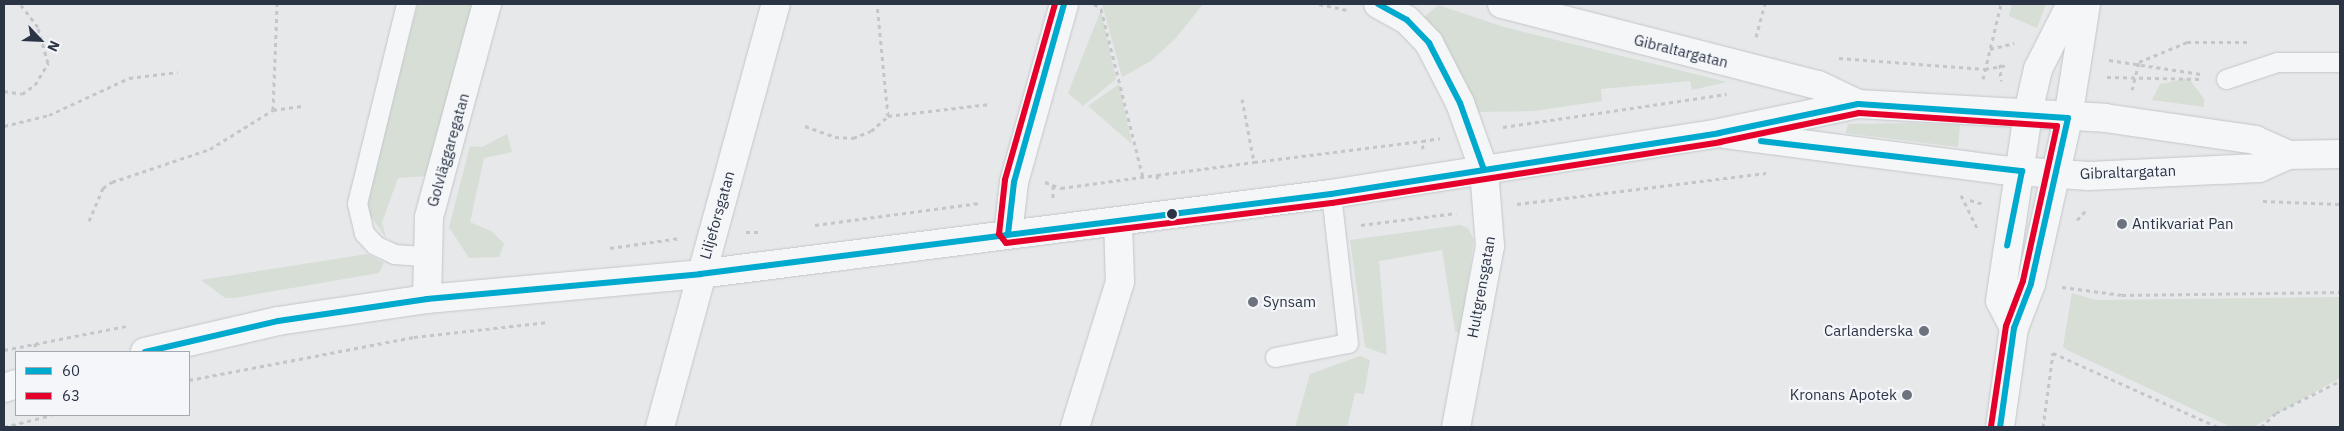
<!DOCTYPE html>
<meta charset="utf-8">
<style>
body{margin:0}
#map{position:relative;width:2344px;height:431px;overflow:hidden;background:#e6e8ea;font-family:"IBM Plex Sans",sans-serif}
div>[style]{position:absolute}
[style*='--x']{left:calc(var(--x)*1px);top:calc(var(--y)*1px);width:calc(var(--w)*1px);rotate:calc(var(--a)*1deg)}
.green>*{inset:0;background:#d6ded6}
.path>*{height:3px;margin-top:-1.5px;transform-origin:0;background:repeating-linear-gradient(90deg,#c5c6ca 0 4px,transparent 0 8px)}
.roads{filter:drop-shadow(0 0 1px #c4c6c8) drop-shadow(0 0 1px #c4c6c8)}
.service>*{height:19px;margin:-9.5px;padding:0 9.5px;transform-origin:9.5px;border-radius:9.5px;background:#f5f6f7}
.minor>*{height:28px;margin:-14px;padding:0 14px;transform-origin:14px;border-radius:14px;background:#f5f6f7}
.tertiary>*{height:28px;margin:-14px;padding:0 14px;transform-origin:14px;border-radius:14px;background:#f5f6f7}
.bus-1>*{height:6px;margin:-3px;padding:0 3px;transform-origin:3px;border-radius:3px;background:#00a9ce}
.bus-2>*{height:6px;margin:-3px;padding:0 3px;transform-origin:3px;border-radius:3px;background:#e4002b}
.dots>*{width:14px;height:14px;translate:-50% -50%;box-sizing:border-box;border:2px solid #f4f6f9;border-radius:50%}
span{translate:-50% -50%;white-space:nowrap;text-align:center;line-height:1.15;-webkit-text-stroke:4.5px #f4f6f9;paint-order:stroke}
.street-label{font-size:15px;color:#2b3445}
.poi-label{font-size:15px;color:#2b3445}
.left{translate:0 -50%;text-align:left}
.right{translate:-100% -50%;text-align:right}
.frame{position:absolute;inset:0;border:5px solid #2b3445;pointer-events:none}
.legend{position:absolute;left:15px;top:351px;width:175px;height:65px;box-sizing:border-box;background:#f4f6f9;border:1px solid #a4a8b1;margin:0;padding:6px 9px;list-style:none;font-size:15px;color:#2b3445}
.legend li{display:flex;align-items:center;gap:10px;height:25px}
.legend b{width:25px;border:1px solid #a4a8b1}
.north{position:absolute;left:15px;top:15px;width:50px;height:50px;-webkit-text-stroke:4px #f4f6f9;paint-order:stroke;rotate:115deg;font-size:14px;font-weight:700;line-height:20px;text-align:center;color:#2b3445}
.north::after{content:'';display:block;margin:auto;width:18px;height:22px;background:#2b3445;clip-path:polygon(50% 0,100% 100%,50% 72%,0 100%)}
</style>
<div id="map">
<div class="green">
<div style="clip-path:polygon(418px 4px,477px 4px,428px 176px,398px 178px,382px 222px,386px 238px,368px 212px,366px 181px)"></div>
<div style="clip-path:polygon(1102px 4px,1203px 4px,1175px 39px,1151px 61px,1122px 77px)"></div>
<div style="clip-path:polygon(2012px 4px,2046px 4px,2037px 28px,2009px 16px)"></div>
<div style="clip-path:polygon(1438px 5px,1504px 27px,1727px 82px,1692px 90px,1690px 81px,1601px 89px,1602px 101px,1534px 111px,1473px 112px,1423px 18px)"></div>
<div style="clip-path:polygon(1101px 10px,1116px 79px,1083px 106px,1068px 93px)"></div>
<div style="clip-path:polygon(2189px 78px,2204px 99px,2204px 107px,2152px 100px,2160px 84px)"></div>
<div style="clip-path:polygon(1119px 84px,1132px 144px,1088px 106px)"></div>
<div style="clip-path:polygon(1912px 123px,1960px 125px,1958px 147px,1846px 133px,1848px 124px)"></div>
<div style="clip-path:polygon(507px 134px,512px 152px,484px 158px,470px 222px,493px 232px,504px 244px,499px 257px,469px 258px,449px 227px,470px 146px,482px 147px)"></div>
<div style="clip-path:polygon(1460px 225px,1468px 228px,1474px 240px,1460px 334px,1455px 331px,1442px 250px,1379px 261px,1387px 355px,1365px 347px,1350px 240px)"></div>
<div style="clip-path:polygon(367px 254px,384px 263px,379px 273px,234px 298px,225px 298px,201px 280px)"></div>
<div style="clip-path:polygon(2072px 293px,2096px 300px,2340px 297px,2340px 378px,2253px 427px,2231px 427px,2067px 350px,2063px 347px)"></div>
<div style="clip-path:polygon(1360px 356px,1370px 360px,1364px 394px,1355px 393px,1347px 427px,1295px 427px,1310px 374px)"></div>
</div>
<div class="path">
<div style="--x:1094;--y:4;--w:9;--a:36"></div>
<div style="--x:1101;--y:9;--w:173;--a:76"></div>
<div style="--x:1319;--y:4;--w:30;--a:12"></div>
<div style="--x:1756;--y:37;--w:34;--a:-75"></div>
<div style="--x:1990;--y:49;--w:25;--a:-14"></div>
<div style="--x:1839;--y:58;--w:146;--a:4.3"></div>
<div style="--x:1985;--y:69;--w:22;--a:-10"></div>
<div style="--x:2109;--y:60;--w:93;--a:8.7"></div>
<div style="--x:2000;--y:64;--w:17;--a:87"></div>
<div style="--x:2107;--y:77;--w:94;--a:1.2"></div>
<div style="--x:1983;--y:79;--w:77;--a:-76.5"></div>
<div style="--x:2132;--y:90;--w:29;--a:-76"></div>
<div style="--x:2139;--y:62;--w:52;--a:-22.6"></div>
<div style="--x:2187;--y:42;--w:60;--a:0"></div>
<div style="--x:4;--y:91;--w:18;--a:9"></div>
<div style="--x:22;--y:94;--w:16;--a:-35"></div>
<div style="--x:35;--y:85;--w:26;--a:-59"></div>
<div style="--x:48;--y:63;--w:37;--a:-106"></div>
<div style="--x:38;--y:27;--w:29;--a:-128"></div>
<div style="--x:1242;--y:99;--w:64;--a:79.2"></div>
<div style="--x:1254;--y:162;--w:169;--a:-7.1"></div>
<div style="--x:273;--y:110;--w:29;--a:-8"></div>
<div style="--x:888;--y:116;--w:102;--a:-6.8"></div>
<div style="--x:4;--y:126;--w:46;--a:-13.7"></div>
<div style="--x:49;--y:115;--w:88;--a:-24.8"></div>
<div style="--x:129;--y:78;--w:49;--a:-7"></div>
<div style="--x:805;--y:126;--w:32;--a:20"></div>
<div style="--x:835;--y:137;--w:18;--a:3"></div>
<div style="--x:853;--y:138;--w:19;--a:-21"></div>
<div style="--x:871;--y:131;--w:23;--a:-41"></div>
<div style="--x:888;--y:116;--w:113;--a:-95.6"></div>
<div style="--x:1503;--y:127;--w:226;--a:-8.4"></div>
<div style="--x:1423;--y:149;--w:8;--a:-97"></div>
<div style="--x:1422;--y:141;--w:18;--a:-9"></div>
<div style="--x:1157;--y:175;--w:98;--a:-7.6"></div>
<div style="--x:1045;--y:182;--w:17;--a:21"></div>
<div style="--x:1061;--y:188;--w:97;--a:-7.7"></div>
<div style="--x:1157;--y:175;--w:5;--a:79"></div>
<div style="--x:1053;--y:186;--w:12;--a:90"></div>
<div style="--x:1961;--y:195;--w:39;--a:64"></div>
<div style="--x:1970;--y:200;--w:14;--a:17"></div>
<div style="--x:2263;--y:201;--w:77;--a:2.2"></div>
<div style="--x:1517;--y:204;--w:251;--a:-7.1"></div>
<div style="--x:2077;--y:220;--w:16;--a:-47"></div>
<div style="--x:89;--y:221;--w:36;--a:-67"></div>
<div style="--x:103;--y:188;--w:11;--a:-34"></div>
<div style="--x:112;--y:182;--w:103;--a:-18.6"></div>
<div style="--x:210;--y:149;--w:74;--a:-31.8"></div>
<div style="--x:273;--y:110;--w:106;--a:-87.8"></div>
<div style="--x:815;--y:225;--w:166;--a:-7.6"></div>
<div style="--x:1361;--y:225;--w:96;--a:-7.2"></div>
<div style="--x:746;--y:232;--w:13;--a:0"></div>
<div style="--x:610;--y:248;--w:71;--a:-8.1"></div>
<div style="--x:2062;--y:287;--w:61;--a:7.6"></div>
<div style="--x:2122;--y:295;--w:218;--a:-0.8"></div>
<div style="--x:35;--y:343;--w:7;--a:82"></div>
<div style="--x:4;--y:350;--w:124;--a:-11.1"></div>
<div style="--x:189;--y:380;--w:229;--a:-10.8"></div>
<div style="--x:414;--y:337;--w:135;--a:-6.4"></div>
<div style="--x:4;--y:427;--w:49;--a:-14"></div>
<div style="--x:2043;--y:427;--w:75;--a:-82.3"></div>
<div style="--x:2053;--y:353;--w:181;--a:24.2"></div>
<div style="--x:2261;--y:427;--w:21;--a:-43"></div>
<div style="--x:2276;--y:413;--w:72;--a:-26.6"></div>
</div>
<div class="roads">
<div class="service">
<div style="--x:406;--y:4;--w:205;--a:103.8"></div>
<div style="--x:357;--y:203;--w:31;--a:77"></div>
<div style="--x:364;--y:233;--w:16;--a:47"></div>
<div style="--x:375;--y:245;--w:21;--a:25"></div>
<div style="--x:394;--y:254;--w:32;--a:4"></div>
<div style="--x:2226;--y:79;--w:54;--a:-18.4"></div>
<div style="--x:2277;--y:62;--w:63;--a:0"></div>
<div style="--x:1275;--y:357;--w:74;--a:-10.9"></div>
<div style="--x:1348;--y:343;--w:150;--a:-96.5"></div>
</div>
<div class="minor">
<div style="--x:1378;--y:4;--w:33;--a:29"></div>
<div style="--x:1407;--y:20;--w:32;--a:46"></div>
<div style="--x:1429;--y:43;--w:68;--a:62.7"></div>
<div style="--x:1460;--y:103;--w:71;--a:70.3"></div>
<div style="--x:1484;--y:170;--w:76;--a:85.5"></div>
<div style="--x:1490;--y:246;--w:184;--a:100.6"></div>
<div style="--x:2028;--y:113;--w:45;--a:-77.2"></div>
<div style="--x:2038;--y:69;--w:73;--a:-63.1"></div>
<div style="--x:2068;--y:118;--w:115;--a:-81"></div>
<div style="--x:1008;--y:234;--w:52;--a:-83.4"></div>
<div style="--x:1014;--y:182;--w:185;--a:-74.3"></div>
<div style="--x:427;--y:299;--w:82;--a:-88.6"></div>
<div style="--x:429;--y:217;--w:221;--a:-74.8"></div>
<div style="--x:660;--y:427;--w:439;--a:-74.7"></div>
<div style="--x:1075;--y:427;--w:152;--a:-72.8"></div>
<div style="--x:1120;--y:282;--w:60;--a:-91.9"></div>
</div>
<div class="tertiary">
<div style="--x:1502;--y:4;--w:326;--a:14.4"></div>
<div style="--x:1818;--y:85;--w:44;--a:25.4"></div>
<div style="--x:1725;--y:134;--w:278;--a:7.4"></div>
<div style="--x:2001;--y:170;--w:88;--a:3.9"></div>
<div style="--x:2089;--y:176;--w:170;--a:-2.7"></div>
<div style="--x:2259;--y:168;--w:32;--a:-24"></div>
<div style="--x:2288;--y:155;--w:52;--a:-1.1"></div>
<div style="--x:2014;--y:328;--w:30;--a:-117"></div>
<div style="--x:2000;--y:301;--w:190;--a:-81.5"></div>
<div style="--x:145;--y:352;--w:137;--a:-13.1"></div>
<div style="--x:278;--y:321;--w:151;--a:-8.4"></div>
<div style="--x:427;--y:299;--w:274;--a:-5.2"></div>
<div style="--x:700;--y:274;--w:636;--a:-7.23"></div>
<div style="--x:1331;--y:194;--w:393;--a:-8.9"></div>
<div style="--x:1719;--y:133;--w:142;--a:-11.8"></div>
<div style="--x:1858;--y:104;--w:247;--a:3.2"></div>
<div style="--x:2105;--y:118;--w:152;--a:8.3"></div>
<div style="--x:2255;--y:140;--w:36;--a:24"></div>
<div style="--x:4;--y:388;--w:13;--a:-18"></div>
<div style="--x:2000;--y:427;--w:100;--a:-82"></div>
<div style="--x:2014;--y:328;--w:47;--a:-68.9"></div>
<div style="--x:2031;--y:284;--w:170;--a:-77.4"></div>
</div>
</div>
<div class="bus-1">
<div style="--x:1378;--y:4;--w:33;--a:29"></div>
<div style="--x:1407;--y:20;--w:32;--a:46"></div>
<div style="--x:1429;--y:43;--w:68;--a:62.7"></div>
<div style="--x:1460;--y:103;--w:71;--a:70.3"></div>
<div style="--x:1761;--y:141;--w:263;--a:6.6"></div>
<div style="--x:2022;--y:171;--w:76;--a:101.3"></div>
<div style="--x:1008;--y:234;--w:52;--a:-83.4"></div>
<div style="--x:1014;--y:182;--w:185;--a:-74.3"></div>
<div style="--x:145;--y:352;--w:137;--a:-13.1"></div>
<div style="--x:278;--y:321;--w:151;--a:-8.4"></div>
<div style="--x:427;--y:299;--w:274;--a:-5.2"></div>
<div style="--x:700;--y:274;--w:636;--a:-7.23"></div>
<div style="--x:1331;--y:194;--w:393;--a:-8.9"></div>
<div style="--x:1719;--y:133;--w:142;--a:-11.8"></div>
<div style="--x:1858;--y:104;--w:210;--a:3.8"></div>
<div style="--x:2068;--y:118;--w:170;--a:102.6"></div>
<div style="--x:2031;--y:284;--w:47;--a:111.1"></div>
<div style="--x:2014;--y:328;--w:100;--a:98"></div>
</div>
<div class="bus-2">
<div style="--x:1055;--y:4;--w:183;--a:105.9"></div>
<div style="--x:1005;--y:180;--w:54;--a:96.3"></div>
<div style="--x:999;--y:234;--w:11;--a:52"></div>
<div style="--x:1006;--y:243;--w:328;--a:-7"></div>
<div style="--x:1332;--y:203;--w:393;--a:-8.9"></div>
<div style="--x:1720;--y:142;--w:142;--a:-11.8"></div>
<div style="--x:1859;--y:113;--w:198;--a:3.8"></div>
<div style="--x:2057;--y:126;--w:159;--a:102.4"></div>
<div style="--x:2023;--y:281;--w:48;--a:110.7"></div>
<div style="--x:2006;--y:326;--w:101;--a:98.5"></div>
</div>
<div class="dots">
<div style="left:1172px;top:214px;background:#2b3445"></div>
<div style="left:2122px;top:224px;background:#6c737f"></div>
<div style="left:1253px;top:302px;background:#6c737f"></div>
<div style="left:1924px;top:331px;background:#6c737f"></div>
<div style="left:1907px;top:395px;background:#6c737f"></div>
</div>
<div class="street-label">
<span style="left:1681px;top:51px;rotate:14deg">Gibraltargatan</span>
<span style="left:448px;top:150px;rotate:-74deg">Golvläggaregatan</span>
<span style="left:2128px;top:172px;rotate:-2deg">Gibraltargatan</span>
<span style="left:717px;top:215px;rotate:-74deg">Liljeforsgatan</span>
<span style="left:1481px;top:287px;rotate:-80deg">Hultgrensgatan</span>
</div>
<div class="poi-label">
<span class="left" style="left:2132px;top:224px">Antikvariat Pan</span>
<span class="left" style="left:1263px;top:302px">Synsam</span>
<span class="right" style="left:1913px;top:331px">Carlanderska</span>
<span class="right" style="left:1897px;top:395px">Kronans Apotek</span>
</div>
<div class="frame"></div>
<ul class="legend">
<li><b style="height:6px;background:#00a9ce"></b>60</li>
<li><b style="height:6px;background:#e4002b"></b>63</li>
</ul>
<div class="north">N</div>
</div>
